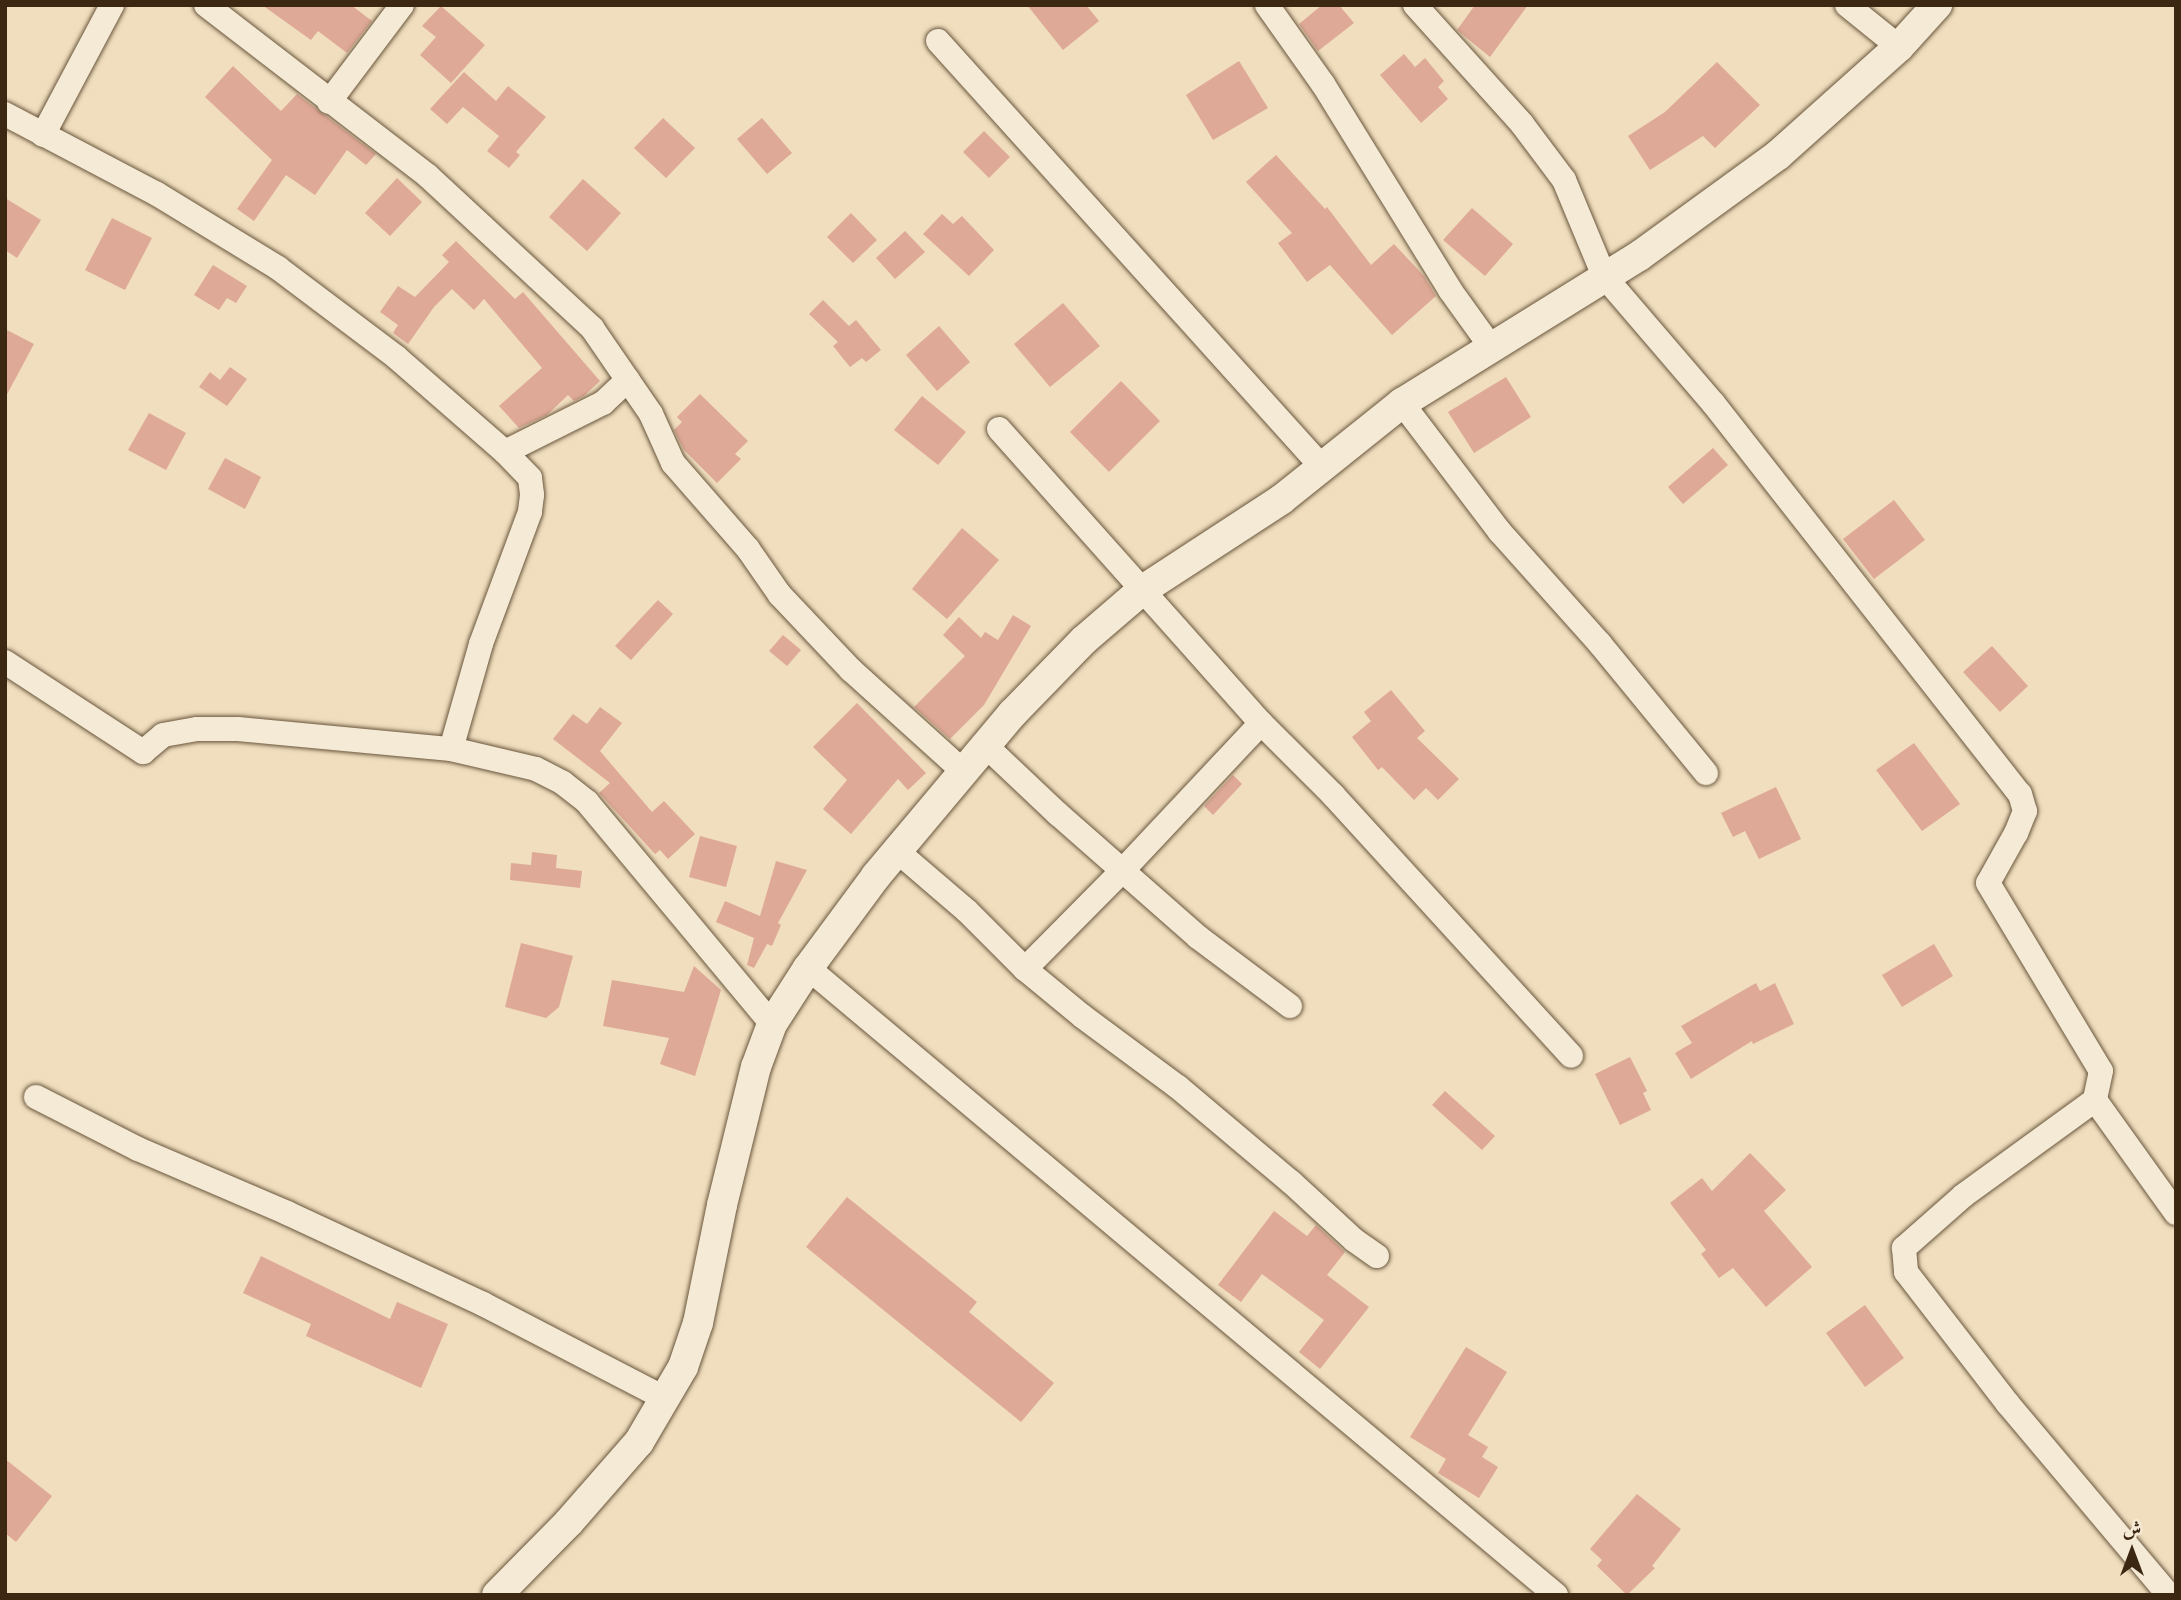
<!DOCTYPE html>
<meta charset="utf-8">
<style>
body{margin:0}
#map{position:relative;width:2181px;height:1600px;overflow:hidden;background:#f0debe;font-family:Vollkorn,Amiri,serif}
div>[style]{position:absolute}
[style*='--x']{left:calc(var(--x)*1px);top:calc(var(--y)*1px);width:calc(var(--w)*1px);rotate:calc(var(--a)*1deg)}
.building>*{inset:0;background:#dfa997}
.roads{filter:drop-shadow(0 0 2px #69563d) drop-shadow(0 0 2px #69563d)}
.minor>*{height:24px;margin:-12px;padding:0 12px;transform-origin:12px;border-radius:12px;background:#f5ead5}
.tertiary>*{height:30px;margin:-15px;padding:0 15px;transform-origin:15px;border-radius:15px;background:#f5ead5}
span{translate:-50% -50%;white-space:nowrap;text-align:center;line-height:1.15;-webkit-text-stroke:5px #f5ead5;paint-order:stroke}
.frame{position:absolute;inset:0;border:7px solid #3c2812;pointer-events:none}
.north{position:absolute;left:2097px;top:1516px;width:70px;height:70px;-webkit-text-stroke:5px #f5ead5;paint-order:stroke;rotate:0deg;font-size:19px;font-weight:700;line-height:28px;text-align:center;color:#3c2812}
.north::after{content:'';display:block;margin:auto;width:24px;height:32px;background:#3c2812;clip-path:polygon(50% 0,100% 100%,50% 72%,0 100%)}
</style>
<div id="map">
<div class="building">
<div style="clip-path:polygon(262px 5px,351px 5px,372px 21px,347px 53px,318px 31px,311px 40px)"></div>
<div style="clip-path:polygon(1027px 5px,1086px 5px,1099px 21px,1063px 50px)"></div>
<div style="clip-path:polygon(1322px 5px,1339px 5px,1354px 23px,1318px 51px,1299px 24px)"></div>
<div style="clip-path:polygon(1475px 5px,1528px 5px,1490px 57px,1457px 30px)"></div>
<div style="clip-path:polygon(441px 6px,485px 45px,451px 83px,420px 55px,436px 37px,422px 26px)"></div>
<div style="clip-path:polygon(1404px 54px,1415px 67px,1425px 58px,1444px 81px,1438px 87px,1448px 99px,1421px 123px,1380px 75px)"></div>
<div style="clip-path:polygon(1239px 61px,1268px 108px,1213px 140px,1186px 95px)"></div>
<div style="clip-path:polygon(1717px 62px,1760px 105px,1715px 148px,1703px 136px,1650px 170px,1628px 136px,1665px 112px)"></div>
<div style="clip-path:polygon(233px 66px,281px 111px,297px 94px,376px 154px,366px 165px,347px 150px,315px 195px,286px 175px,254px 221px,237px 209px,272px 160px,205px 97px)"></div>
<div style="clip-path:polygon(464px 72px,496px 101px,508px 86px,546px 117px,516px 152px,520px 155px,509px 168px,487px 151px,499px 136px,463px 107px,447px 124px,430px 109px)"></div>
<div style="clip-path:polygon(663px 118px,695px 148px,666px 178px,634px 148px)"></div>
<div style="clip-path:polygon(762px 118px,792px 153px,767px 174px,737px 139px)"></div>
<div style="clip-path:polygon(984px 131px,1010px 157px,989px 178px,963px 152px)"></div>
<div style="clip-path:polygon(1276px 155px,1325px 209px,1327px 207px,1371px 265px,1394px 244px,1424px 276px,1436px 296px,1392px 335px,1330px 265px,1307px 282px,1278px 243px,1292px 233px,1246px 182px)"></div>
<div style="clip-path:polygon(397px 178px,422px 202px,390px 236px,365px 213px)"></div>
<div style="clip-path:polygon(583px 179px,621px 213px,587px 251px,549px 217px)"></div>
<div style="clip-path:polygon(5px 198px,41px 220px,17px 258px,5px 250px)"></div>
<div style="clip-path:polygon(1472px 208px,1513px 244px,1485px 276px,1443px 240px)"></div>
<div style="clip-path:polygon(851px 213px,877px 240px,853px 263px,827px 237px)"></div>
<div style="clip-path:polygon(942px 214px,953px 224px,962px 216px,994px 250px,969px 276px,923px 234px)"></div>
<div style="clip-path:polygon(112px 218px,152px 238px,125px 290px,85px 270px)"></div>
<div style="clip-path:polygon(905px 231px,925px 252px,895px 279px,876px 258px)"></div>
<div style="clip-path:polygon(456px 241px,515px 299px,523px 292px,600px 381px,584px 396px,574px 401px,568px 395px,547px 415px,519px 428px,499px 406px,542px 368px,484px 299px,474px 310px,452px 289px,434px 307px,408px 344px,393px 333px,398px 325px,380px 312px,398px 286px,415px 297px,449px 262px,442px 255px)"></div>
<div style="clip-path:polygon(213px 265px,247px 286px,236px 303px,227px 298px,219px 310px,194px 295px)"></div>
<div style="clip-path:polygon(823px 300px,849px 326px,856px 320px,881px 350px,866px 362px,862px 358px,850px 367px,833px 346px,838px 342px,809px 314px)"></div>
<div style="clip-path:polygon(1063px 303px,1100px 346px,1050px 387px,1014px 344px)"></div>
<div style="clip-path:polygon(939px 326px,970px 362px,937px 391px,906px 355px)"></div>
<div style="clip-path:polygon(5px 329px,34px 344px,5px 398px)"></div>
<div style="clip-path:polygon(230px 367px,247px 379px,227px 406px,199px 387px,210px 372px,220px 380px)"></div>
<div style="clip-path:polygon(1506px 377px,1531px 417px,1474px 453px,1448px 412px)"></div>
<div style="clip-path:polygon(1121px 381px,1160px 421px,1109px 472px,1070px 432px)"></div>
<div style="clip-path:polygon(700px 394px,748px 441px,735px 454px,741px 459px,717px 483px,684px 450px,674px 430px,682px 422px,677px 417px)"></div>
<div style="clip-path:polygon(922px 396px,966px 432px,938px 465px,894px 430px)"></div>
<div style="clip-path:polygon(149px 413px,186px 433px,166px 470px,128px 450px)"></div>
<div style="clip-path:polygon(1713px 448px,1728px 465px,1683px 504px,1668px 487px)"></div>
<div style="clip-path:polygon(225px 458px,261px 477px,245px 509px,208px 489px)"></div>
<div style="clip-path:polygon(1894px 500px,1925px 540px,1874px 579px,1843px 539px)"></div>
<div style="clip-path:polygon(962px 528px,999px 560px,947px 619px,912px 589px)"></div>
<div style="clip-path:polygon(658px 600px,673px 614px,631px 660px,615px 646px)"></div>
<div style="clip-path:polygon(1013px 615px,1031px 626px,984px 705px,950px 739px,914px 707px,965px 656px,943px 635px,959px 617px,981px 638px,985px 632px,998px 640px)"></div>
<div style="clip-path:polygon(783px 635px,801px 650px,787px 666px,769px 651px)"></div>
<div style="clip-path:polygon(1992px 646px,2028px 686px,2000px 712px,1963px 672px)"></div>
<div style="clip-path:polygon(1391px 690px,1425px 731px,1417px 738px,1459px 779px,1438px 800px,1426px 788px,1414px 800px,1382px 767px,1378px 770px,1352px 737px,1371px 721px,1364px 712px)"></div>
<div style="clip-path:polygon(857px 703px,926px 773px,908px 790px,898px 779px,851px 834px,823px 809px,847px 780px,813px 747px)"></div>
<div style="clip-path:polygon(600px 707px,622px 723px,600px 751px,652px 812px,664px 801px,695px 834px,668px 859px,660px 850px,655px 854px,599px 793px,610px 783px,553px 739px,573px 714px,587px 724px)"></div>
<div style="clip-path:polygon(1914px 743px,1960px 804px,1922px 831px,1876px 770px)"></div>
<div style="clip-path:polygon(1233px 775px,1242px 784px,1213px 815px,1204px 806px)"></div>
<div style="clip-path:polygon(1776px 787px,1801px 839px,1759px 859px,1745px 831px,1733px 837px,1721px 813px)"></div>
<div style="clip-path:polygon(700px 836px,737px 846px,726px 887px,689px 877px)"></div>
<div style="clip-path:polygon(532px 852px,557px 855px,556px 868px,582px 871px,580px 888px,510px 880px,511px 863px,531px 865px)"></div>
<div style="clip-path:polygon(776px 861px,807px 870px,778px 923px,781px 925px,772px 946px,767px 944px,754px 968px,747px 965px,754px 938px,716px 922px,725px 901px,760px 916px)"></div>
<div style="clip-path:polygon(521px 943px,573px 956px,559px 1007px,546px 1018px,505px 1007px)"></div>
<div style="clip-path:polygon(1934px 944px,1953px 976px,1902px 1007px,1882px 975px)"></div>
<div style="clip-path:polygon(694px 966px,721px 990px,695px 1076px,660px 1064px,669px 1038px,603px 1026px,612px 980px,684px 992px)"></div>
<div style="clip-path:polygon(1756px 983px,1760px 991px,1775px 983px,1794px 1024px,1753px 1044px,1752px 1041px,1691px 1079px,1675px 1053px,1692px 1043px,1681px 1026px)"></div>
<div style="clip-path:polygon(1630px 1057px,1647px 1091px,1643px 1093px,1651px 1110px,1620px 1125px,1595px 1074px)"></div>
<div style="clip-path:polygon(1445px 1091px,1495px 1136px,1482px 1150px,1432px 1105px)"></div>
<div style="clip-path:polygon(1750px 1153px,1786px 1190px,1764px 1211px,1812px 1267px,1766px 1307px,1733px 1268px,1719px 1278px,1701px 1254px,1706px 1250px,1670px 1203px,1702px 1178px,1712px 1191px)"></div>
<div style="clip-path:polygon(847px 1197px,977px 1302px,969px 1312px,1054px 1383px,1021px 1422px,806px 1247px)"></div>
<div style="clip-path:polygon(1274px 1211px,1307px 1236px,1316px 1225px,1345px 1252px,1327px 1275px,1369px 1307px,1320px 1369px,1299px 1352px,1324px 1320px,1262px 1274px,1241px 1302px,1218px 1285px)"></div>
<div style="clip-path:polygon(261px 1256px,390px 1319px,397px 1302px,448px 1324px,421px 1388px,306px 1336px,311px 1324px,243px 1293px)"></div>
<div style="clip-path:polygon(1865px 1305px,1904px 1358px,1865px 1387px,1826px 1333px)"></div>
<div style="clip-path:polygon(1466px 1347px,1507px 1372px,1468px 1435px,1488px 1447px,1482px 1457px,1498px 1467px,1479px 1498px,1438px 1473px,1446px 1459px,1410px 1437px)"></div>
<div style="clip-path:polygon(5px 1459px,52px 1496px,16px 1542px,5px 1533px)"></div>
<div style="clip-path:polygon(1637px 1494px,1681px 1529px,1652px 1566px,1655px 1568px,1627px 1595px,1597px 1566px,1602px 1560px,1590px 1549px)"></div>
</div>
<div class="roads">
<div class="minor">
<div style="--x:206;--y:5;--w:280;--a:37.6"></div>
<div style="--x:428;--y:176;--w:224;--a:42.8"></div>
<div style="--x:592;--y:328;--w:104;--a:55.5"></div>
<div style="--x:651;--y:414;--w:54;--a:65.8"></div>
<div style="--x:673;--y:463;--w:114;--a:48.9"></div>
<div style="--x:748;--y:549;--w:56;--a:55.2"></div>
<div style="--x:780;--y:595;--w:103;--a:46.6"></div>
<div style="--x:851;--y:670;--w:152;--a:42.1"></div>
<div style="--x:1267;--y:5;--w:97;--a:54.7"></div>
<div style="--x:1323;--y:84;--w:242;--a:58.3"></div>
<div style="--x:1450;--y:290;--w:70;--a:54.3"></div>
<div style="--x:1415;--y:5;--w:160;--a:48"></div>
<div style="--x:1522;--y:124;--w:70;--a:53.1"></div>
<div style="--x:1564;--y:180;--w:104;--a:67.4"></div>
<div style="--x:1604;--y:276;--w:167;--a:49.4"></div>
<div style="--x:1713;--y:403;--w:497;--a:51.9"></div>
<div style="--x:2020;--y:794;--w:18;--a:74"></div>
<div style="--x:2025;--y:811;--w:24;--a:112"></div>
<div style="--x:2016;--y:833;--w:57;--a:119.2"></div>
<div style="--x:1988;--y:883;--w:219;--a:59"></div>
<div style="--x:2101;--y:1071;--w:30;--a:102"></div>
<div style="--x:2095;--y:1100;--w:163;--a:144"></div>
<div style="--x:1963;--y:1196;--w:79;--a:138.6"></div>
<div style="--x:1904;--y:1248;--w:24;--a:85"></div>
<div style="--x:1906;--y:1272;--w:167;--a:52.3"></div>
<div style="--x:2008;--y:1404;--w:250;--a:49.9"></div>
<div style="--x:1847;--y:5;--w:67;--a:38.9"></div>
<div style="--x:938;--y:41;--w:574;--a:47.97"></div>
<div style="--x:329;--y:102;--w:121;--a:-53"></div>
<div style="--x:5;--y:114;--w:172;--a:27.8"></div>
<div style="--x:157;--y:194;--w:142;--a:31.4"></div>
<div style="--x:278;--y:268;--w:148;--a:37"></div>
<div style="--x:396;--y:357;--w:145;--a:41.1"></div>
<div style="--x:505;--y:452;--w:36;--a:46"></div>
<div style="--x:530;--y:478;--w:17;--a:83"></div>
<div style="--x:532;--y:495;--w:17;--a:97"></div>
<div style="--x:530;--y:512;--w:141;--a:110.4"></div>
<div style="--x:481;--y:644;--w:109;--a:105.9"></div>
<div style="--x:43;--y:135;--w:147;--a:-62"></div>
<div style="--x:1402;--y:403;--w:162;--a:52.8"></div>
<div style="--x:1500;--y:532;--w:150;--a:48.2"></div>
<div style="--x:1600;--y:644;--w:167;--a:50.6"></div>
<div style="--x:999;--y:429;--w:394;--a:48.3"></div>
<div style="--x:1261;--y:723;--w:102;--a:45"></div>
<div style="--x:1333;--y:795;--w:353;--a:47.6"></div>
<div style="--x:505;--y:452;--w:110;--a:-26.6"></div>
<div style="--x:603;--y:403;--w:34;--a:-43"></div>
<div style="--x:5;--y:662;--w:165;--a:33.1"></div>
<div style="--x:143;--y:752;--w:26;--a:-40"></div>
<div style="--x:163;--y:735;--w:35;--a:-10"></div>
<div style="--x:197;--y:729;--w:41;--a:0"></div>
<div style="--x:238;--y:729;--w:214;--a:5.4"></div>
<div style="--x:451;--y:749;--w:87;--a:13.2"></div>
<div style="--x:536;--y:769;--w:30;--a:27"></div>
<div style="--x:563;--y:783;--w:31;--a:38"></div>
<div style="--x:587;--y:802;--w:289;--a:50.2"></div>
<div style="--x:986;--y:746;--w:99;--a:43.4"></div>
<div style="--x:1058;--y:814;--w:186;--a:41.3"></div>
<div style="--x:1198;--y:937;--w:115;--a:36.9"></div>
<div style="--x:897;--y:851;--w:92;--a:40.6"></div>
<div style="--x:967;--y:911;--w:82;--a:45"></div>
<div style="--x:1025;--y:969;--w:74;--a:39.5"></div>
<div style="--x:1082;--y:1016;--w:119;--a:36.5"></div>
<div style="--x:1178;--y:1087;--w:148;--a:40.1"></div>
<div style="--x:1291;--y:1182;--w:86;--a:42.6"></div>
<div style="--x:1354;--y:1240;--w:28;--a:35"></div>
<div style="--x:808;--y:968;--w:976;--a:39.97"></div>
<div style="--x:1025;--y:969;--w:141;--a:-45.3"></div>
<div style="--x:1124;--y:869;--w:200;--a:-46.8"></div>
<div style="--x:36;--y:1097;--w:114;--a:27"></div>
<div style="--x:138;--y:1149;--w:162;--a:23.2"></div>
<div style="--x:287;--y:1213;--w:216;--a:24.9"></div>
<div style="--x:483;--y:1304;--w:206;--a:27.4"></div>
<div style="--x:2095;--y:1100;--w:139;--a:54.4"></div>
</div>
<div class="tertiary">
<div style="--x:497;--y:1595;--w:103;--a:-45.4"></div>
<div style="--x:569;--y:1522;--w:106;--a:-48.8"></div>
<div style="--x:639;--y:1442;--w:87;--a:-59.6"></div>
<div style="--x:683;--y:1367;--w:46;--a:-71.2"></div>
<div style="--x:698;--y:1323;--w:120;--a:-78.5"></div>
<div style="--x:722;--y:1205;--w:142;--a:-76.2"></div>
<div style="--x:756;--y:1067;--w:46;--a:-69.6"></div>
<div style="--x:772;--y:1024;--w:67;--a:-57.3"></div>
<div style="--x:808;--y:968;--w:114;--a:-53.5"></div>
<div style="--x:876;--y:876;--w:212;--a:-50"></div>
<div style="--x:1012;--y:714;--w:103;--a:-45.8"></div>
<div style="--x:1084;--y:640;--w:75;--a:-40.7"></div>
<div style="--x:1141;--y:591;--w:168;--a:-33.1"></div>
<div style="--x:1282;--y:499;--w:154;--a:-38.7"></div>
<div style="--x:1402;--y:403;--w:279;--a:-31.8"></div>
<div style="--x:1639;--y:256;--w:172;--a:-36"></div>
<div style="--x:1778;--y:155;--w:162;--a:-41.8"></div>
<div style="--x:1899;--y:47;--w:57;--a:-47.9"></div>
</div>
</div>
<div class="frame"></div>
<div class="north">ش</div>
</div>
